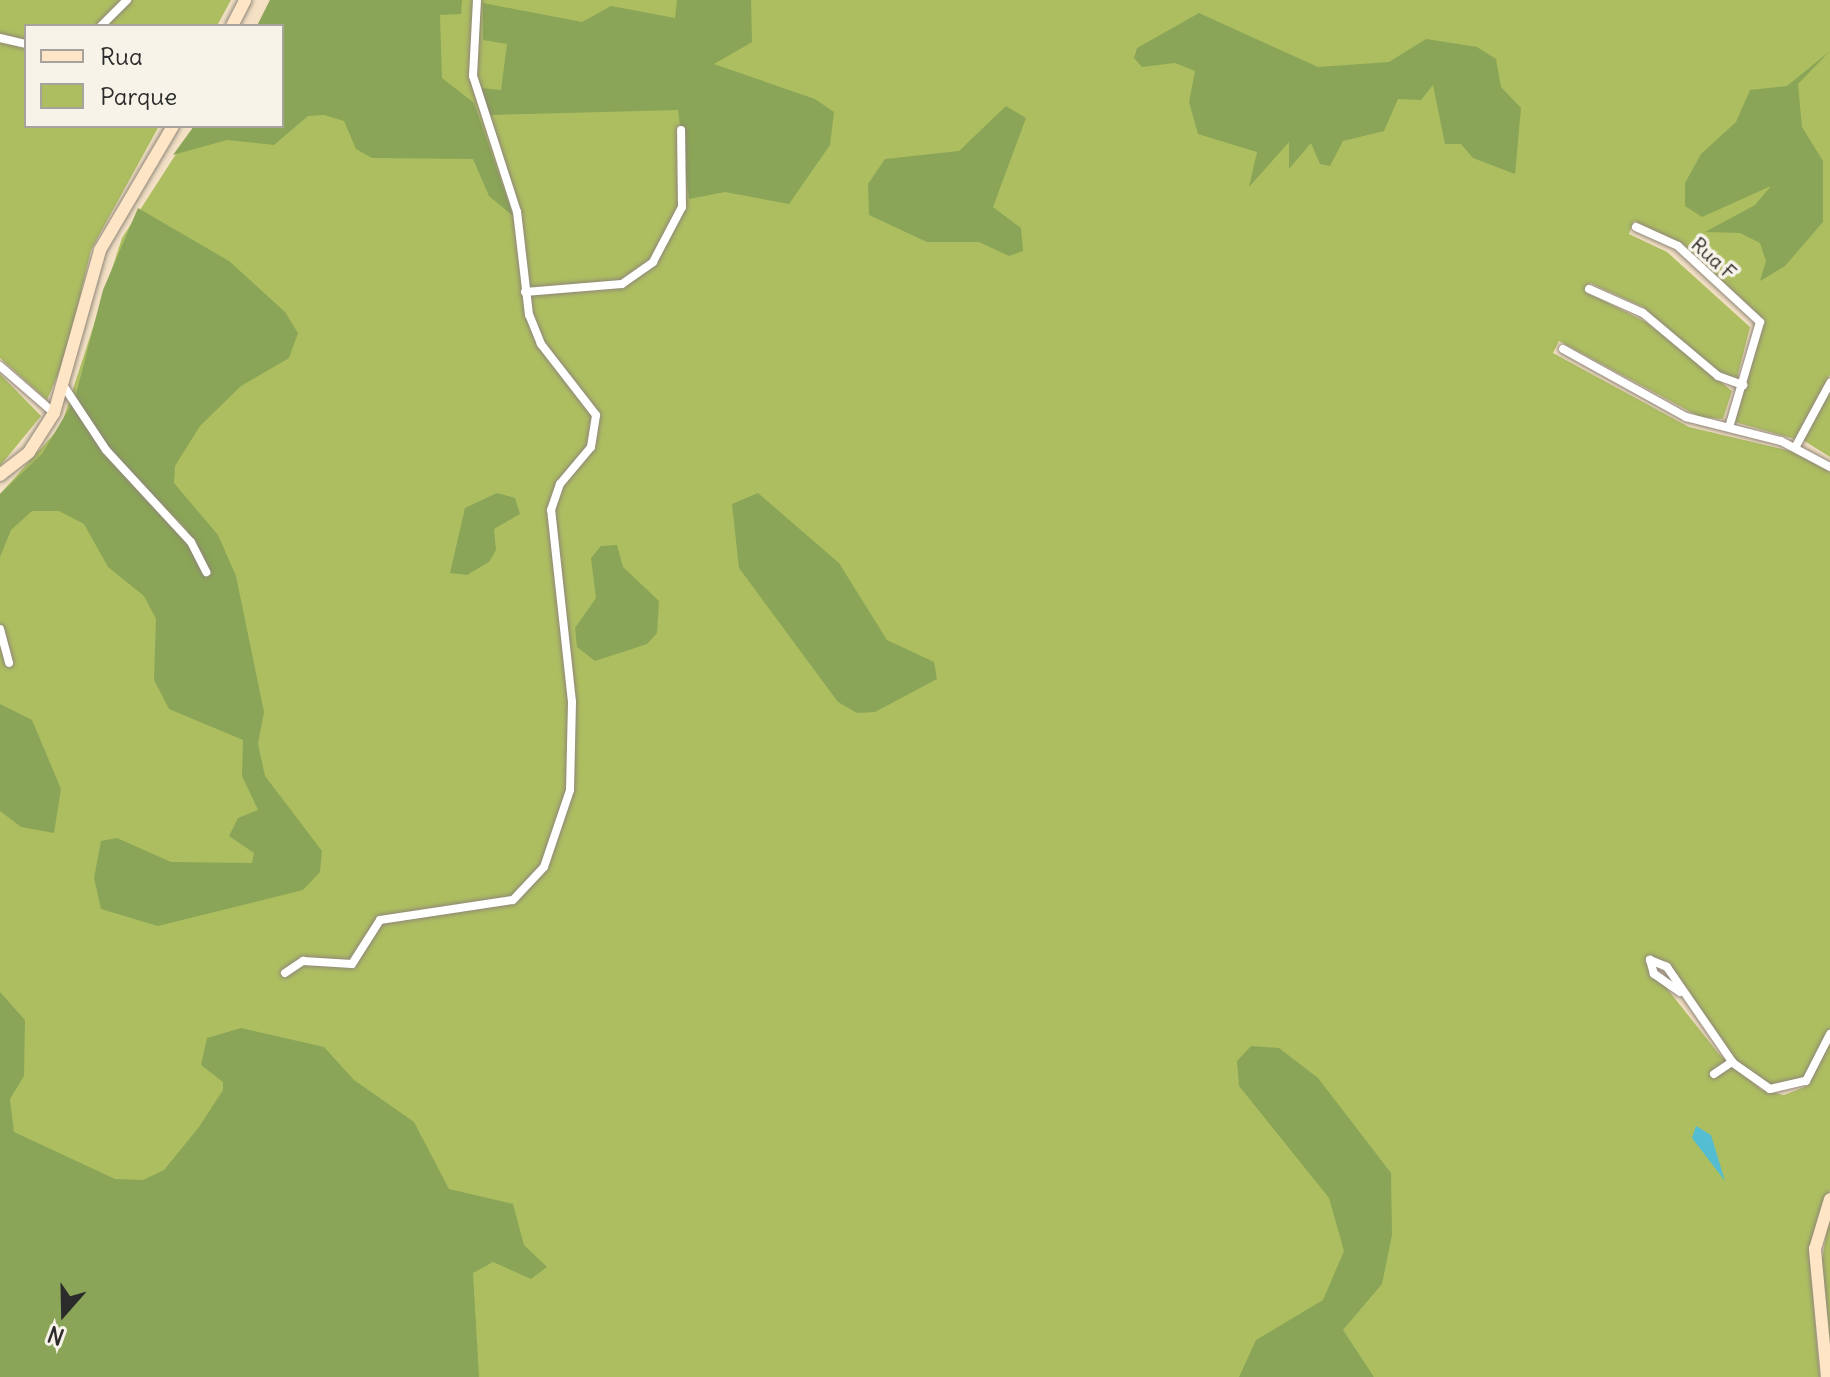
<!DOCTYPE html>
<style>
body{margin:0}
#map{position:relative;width:1830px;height:1377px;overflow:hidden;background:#f3e0c5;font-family:Delius,sans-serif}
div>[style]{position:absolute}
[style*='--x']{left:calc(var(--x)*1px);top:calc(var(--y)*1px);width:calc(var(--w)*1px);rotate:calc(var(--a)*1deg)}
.green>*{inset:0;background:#adbe61}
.forest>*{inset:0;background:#8aa557}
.water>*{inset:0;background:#54bdd1}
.roads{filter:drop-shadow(0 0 2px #8f8678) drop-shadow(0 0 2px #8f8678)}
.street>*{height:8px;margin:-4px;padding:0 4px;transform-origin:4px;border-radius:4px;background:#fff}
.secondary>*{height:12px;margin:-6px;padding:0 6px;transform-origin:6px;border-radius:6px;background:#fde5c5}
span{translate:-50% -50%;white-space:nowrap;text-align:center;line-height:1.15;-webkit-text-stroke:7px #f7f3e8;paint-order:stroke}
.street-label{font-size:20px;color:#2b2b2b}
.legend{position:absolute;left:24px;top:24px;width:260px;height:104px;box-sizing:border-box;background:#f7f3e8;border:2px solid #a5a39c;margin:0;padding:10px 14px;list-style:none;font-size:24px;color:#2b2b2b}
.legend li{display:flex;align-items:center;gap:16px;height:40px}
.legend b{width:40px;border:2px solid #a5a39c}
.north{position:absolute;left:24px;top:1273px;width:80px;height:80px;-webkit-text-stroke:6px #f7f3e8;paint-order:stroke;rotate:200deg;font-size:22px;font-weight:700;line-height:32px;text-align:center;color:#2b2b2b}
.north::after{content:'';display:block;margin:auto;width:28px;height:36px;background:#2b2b2b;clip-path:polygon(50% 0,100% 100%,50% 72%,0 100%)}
</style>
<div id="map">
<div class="green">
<div style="clip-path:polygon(0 0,231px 0,217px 26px,26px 26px,26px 126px,159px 126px,91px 250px,66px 356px,47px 400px,0 358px)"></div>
<div style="clip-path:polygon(270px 0,1830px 0,1830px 375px,1795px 439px,1735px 422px,1761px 317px,1683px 244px,1634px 221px,1629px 234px,1667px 252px,1750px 327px,1737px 378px,1719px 373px,1643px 307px,1590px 283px,1586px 292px,1646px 322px,1732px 391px,1723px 419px,1700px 417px,1559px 341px,1553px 353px,1689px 427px,1791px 451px,1830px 472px,1830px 1029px,1804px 1078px,1773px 1086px,1759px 1080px,1730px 1055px,1667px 961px,1645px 961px,1719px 1054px,1762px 1090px,1784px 1095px,1807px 1086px,1830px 1039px,1830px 1190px,1809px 1251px,1820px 1377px,0 1377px,0 494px,61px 426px,122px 238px,194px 126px,282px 126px,282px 26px,257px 26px)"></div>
<div style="clip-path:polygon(0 374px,41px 416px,0 466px)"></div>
<div style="clip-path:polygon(1830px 390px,1830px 457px,1803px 440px)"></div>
<div style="clip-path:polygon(1830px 1209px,1830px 1363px,1820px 1273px)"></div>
</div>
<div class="forest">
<div style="clip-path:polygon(270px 0,462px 0,461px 14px,440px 15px,442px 78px,474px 103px,513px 216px,489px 196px,473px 159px,372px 158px,356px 149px,344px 121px,324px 115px,308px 116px,274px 145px,227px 140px,173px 155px,194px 126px,282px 126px,282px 26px,257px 26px)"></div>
<div style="clip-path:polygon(677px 0,751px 0,752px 42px,714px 64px,815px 99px,834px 112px,830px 145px,789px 204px,725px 192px,689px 199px,678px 110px,489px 115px,481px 88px,501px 90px,507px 44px,483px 40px,483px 3px,582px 22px,611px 6px,675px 18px)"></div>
<div style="clip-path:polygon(1199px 13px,1318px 67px,1389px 62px,1426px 39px,1477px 47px,1496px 59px,1501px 87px,1521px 108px,1515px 174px,1473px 158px,1461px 144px,1445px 144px,1433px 85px,1421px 100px,1398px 99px,1384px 131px,1343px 141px,1330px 166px,1320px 164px,1311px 143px,1289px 169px,1289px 142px,1249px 187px,1257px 152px,1198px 134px,1189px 102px,1195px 71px,1175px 63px,1142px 67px,1134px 58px,1137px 48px)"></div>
<div style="clip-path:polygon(1830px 51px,1798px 84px,1802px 127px,1823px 161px,1823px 222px,1785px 266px,1760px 281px,1766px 261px,1760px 243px,1740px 233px,1705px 232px,1755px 205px,1771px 186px,1702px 217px,1685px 206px,1685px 183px,1701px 154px,1736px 122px,1750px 90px,1787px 86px)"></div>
<div style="clip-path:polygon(1006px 106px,1026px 118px,993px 207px,1021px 228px,1023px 251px,1009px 256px,979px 242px,927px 242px,869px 215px,868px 184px,885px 159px,959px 151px)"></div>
<div style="clip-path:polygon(138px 208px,229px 261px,285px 312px,298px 333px,289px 358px,241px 386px,200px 426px,175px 466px,174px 483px,218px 535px,236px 576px,264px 712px,258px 744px,265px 776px,322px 851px,320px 872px,303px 890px,158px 926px,101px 909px,94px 878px,101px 841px,117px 838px,171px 862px,252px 863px,254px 853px,229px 836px,238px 818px,258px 810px,242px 776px,243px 740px,169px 709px,154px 680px,156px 619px,144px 596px,108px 567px,84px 524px,59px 511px,32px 511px,11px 530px,0 557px,0 494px,42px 454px,73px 402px,102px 450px,189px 543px,204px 574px,211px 572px,185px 527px,110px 451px,75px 398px,103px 290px)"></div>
<div style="clip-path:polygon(497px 493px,515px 498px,520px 514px,494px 529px,496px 550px,489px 562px,467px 575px,450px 573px,465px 508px)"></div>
<div style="clip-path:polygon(758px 493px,839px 563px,887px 640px,934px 662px,937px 679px,875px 712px,857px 713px,838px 702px,739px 568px,732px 504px)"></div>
<div style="clip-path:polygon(617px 545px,623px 567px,659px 601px,657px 633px,647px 644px,595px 661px,577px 647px,575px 628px,596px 598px,591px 558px,601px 546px)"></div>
<div style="clip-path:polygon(0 704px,32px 720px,61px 789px,54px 833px,21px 827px,0 811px)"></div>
<div style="clip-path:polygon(0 992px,25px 1020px,24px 1076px,10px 1099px,14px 1132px,115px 1179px,143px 1180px,164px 1170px,199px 1127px,223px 1090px,223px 1082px,201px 1065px,207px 1038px,241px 1028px,324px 1047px,354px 1080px,414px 1122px,449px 1189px,513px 1204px,524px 1245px,547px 1267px,531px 1279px,493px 1262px,473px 1273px,479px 1377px,0 1377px)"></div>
<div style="clip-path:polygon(1251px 1046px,1279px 1048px,1318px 1078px,1391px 1173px,1392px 1235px,1382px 1284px,1343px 1330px,1374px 1377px,1239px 1377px,1256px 1340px,1323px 1300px,1344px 1251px,1329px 1198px,1239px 1086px,1237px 1061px)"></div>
</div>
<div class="water">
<div style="clip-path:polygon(1696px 1126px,1711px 1135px,1725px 1181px,1692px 1138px)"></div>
</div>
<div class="roads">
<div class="street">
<div style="--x:101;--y:26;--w:37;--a:-45"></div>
<div style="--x:0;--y:38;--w:27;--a:13"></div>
<div style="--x:1636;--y:227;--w:46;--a:24.3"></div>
<div style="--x:1678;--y:246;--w:112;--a:42.8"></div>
<div style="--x:1760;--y:322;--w:109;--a:106.4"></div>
<div style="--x:1589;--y:289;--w:59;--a:24"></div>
<div style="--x:1643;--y:313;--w:98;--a:40"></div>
<div style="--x:1718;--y:376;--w:27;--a:20"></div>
<div style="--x:525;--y:292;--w:97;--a:-4.7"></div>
<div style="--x:622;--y:284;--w:38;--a:-35"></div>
<div style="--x:653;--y:262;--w:62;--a:-62.2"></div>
<div style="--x:682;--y:207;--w:77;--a:-90.7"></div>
<div style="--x:1563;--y:349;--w:141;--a:28.9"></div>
<div style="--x:1686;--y:417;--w:98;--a:14.2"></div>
<div style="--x:1781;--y:441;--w:55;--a:28"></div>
<div style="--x:0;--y:366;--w:72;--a:41"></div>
<div style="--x:65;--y:388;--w:74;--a:56.5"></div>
<div style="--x:106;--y:450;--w:125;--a:47.3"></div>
<div style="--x:191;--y:542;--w:34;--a:63"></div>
<div style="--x:1796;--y:446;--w:72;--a:-61.6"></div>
<div style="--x:0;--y:629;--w:35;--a:75"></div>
<div style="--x:285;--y:973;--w:22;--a:-34"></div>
<div style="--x:303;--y:961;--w:49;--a:3.5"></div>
<div style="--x:352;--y:964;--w:52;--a:-57.5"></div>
<div style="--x:380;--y:920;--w:134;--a:-8.6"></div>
<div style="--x:513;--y:900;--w:45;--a:-46.8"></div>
<div style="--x:544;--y:867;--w:81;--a:-71.3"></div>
<div style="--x:570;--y:790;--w:88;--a:-88.7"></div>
<div style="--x:572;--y:702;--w:193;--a:-96.2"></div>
<div style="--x:551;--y:510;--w:28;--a:-71"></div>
<div style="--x:560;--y:484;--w:48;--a:-50"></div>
<div style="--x:591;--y:447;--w:32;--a:-81"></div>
<div style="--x:596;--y:415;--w:90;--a:-127.8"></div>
<div style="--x:541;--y:344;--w:31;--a:-112"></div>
<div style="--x:529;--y:315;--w:104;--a:-96.6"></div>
<div style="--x:517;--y:212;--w:143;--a:-107.9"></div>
<div style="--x:473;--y:76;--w:76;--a:-87"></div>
<div style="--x:1680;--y:992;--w:32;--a:-145"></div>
<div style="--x:1654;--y:974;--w:15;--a:-106"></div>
<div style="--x:1650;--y:960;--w:18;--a:22"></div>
<div style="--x:1667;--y:967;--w:116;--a:55.5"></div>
<div style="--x:1733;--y:1063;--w:45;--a:35.1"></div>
<div style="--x:1770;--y:1089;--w:37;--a:-13"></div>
<div style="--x:1806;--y:1081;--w:53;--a:-62.9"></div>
<div style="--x:1714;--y:1074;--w:22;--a:-34"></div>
</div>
<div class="secondary">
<div style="--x:232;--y:26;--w:29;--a:-63"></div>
<div style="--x:0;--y:475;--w:37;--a:-38"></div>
<div style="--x:29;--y:452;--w:46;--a:-57.3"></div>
<div style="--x:54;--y:413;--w:169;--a:-74.2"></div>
<div style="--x:100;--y:250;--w:144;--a:-59.5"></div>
<div style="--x:1827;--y:1377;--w:129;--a:-95.4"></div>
<div style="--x:1815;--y:1249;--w:52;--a:-73.3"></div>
</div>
</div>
<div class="street-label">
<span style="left:1714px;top:258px;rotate:42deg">Rua F</span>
</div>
<ul class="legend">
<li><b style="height:10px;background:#fde5c5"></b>Rua</li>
<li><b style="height:22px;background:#adbe61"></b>Parque</li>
</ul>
<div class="north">N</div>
</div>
